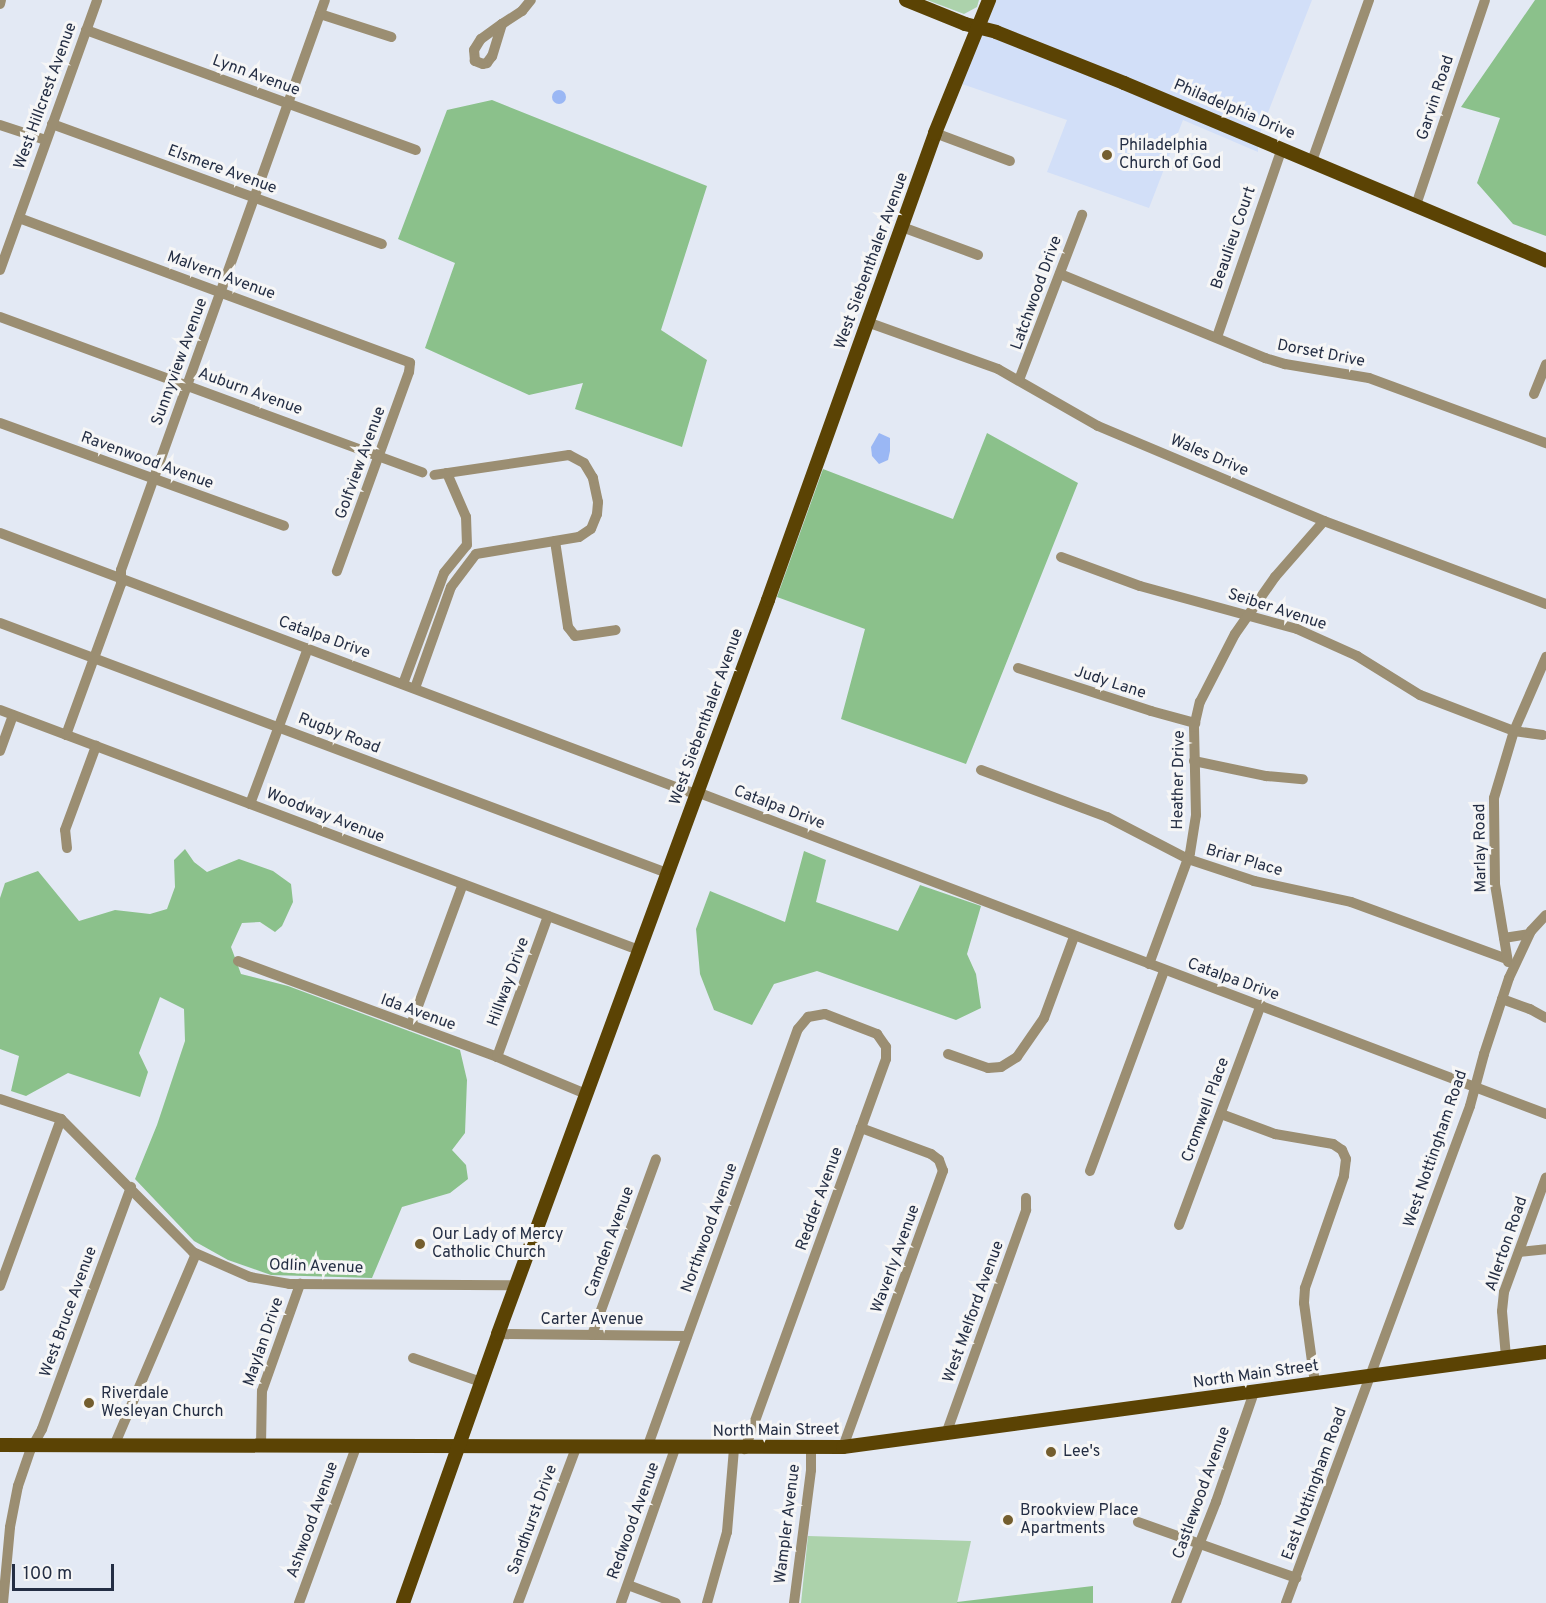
<!DOCTYPE html>
<style>
body{margin:0}
#map{position:relative;width:1546px;height:1603px;overflow:hidden;background:#e3e9f4;font-family:Overpass,sans-serif}
div>[style]{position:absolute}
[style*='--x']{left:calc(var(--x)*1px);top:calc(var(--y)*1px);width:calc(var(--w)*1px);rotate:calc(var(--a)*1deg)}
.built>*{inset:0;background:#d2dff8}
.green>*{inset:0;background:#acd2ab}
.forest>*{inset:0;background:#8bc18b}
.water>*{inset:0;background:#9ab7f4}
.round{border-radius:50%}
.minor>*{height:10px;margin:-5px;padding:0 5px;transform-origin:5px;border-radius:5px;background:#9b8e72}
.major>*{height:14px;margin:-7px;padding:0 7px;transform-origin:7px;border-radius:7px;background:#5b4304}
.dots>*{width:16px;height:16px;translate:-50% -50%;box-sizing:border-box;border:3px solid #f6f6f6;border-radius:50%}
span{translate:-50% -50%;white-space:nowrap;text-align:center;line-height:1.15;-webkit-text-stroke:6px #f6f6f6;paint-order:stroke}
.street-label{font-size:16px;color:#242e44}
.poi-label{font-size:16px;color:#242e44}
.left{translate:0 -50%;text-align:left}
.scale{position:absolute;left:12px;top:1564px;width:102px;height:27px;box-sizing:border-box;border:3px solid #242e44;border-top:0;padding-left:8px;font-size:18px;line-height:21px;white-space:nowrap;color:#242e44;-webkit-text-stroke:4px #f6f6f6;paint-order:stroke}
</style>
<div id="map">
<div class="built">
<div style="clip-path:polygon(992px 0,1312px 0,1258px 138px,1258px 152px,1183px 120px,1149px 208px,1047px 172px,1067px 120px,962px 84px)"></div>
</div>
<div class="green">
<div style="clip-path:polygon(927px 0,979px 0,977px 7px,964px 14px)"></div>
<div style="clip-path:polygon(808px 1536px,971px 1541px,957px 1603px,801px 1603px)"></div>
</div>
<div class="forest">
<div style="clip-path:polygon(1535px 0,1546px 0,1546px 236px,1513px 224px,1477px 183px,1500px 118px,1461px 107px)"></div>
<div style="clip-path:polygon(492px 100px,707px 186px,661px 330px,707px 360px,682px 447px,575px 409px,583px 383px,529px 395px,425px 348px,455px 263px,398px 239px,447px 110px)"></div>
<div style="clip-path:polygon(987px 433px,1078px 483px,966px 764px,841px 719px,865px 629px,777px 597px,823px 469px,953px 519px)"></div>
<div style="clip-path:polygon(185px 849px,194px 862px,207px 872px,239px 859px,273px 871px,291px 884px,293px 902px,282px 926px,275px 932px,260px 922px,242px 923px,231px 947px,241px 974px,288px 986px,460px 1050px,467px 1080px,465px 1133px,452px 1150px,466px 1165px,468px 1179px,450px 1193px,402px 1207px,372px 1278px,271px 1275px,228px 1260px,194px 1241px,135px 1179px,157px 1125px,185px 1041px,184px 1009px,160px 997px,139px 1053px,148px 1072px,140px 1097px,68px 1073px,26px 1096px,11px 1091px,19px 1056px,0 1049px,0 898px,5px 883px,38px 871px,79px 921px,115px 910px,150px 914px,167px 909px,175px 887px,174px 860px)"></div>
<div style="clip-path:polygon(804px 851px,826px 860px,816px 902px,898px 931px,920px 885px,981px 906px,967px 954px,976px 974px,981px 1008px,956px 1020px,817px 971px,774px 984px,752px 1025px,714px 1010px,700px 974px,696px 929px,710px 891px,785px 922px)"></div>
<div style="clip-path:polygon(1093px 1586px,1093px 1603px,957px 1603px,957px 1602px)"></div>
</div>
<div class="water">
<div class="round" style="left:552px;top:90px;width:14px;height:14px"></div>
<div style="clip-path:polygon(879px 433px,890px 438px,890px 451px,888px 460px,879px 464px,872px 456px,871px 447px)"></div>
</div>
<div class="minor">
<div style="--x:0;--y:4;--w:4;--a:-76"></div>
<div style="--x:320;--y:14;--w:75;--a:17.9"></div>
<div style="--x:502;--y:24;--w:34;--a:107"></div>
<div style="--x:492;--y:56;--w:9;--a:126"></div>
<div style="--x:487;--y:63;--w:4;--a:166"></div>
<div style="--x:483;--y:64;--w:9;--a:-159"></div>
<div style="--x:475;--y:61;--w:11;--a:-95"></div>
<div style="--x:474;--y:50;--w:13;--a:-58"></div>
<div style="--x:481;--y:39;--w:26;--a:-36"></div>
<div style="--x:502;--y:24;--w:24;--a:-33"></div>
<div style="--x:522;--y:11;--w:14;--a:-51"></div>
<div style="--x:86;--y:30;--w:351;--a:20"></div>
<div style="--x:52;--y:124;--w:351;--a:20"></div>
<div style="--x:0;--y:125;--w:48;--a:18.1"></div>
<div style="--x:935;--y:133;--w:80;--a:20.5"></div>
<div style="--x:1312;--y:161;--w:171;--a:-70.5"></div>
<div style="--x:1416;--y:205;--w:216;--a:-71.4"></div>
<div style="--x:19;--y:218;--w:417;--a:20.3"></div>
<div style="--x:410;--y:363;--w:9;--a:96"></div>
<div style="--x:409;--y:372;--w:212;--a:109.9"></div>
<div style="--x:902;--y:227;--w:81;--a:20.2"></div>
<div style="--x:0;--y:270;--w:287;--a:-70.2"></div>
<div style="--x:1060;--y:274;--w:222;--a:22.3"></div>
<div style="--x:1265;--y:358;--w:21;--a:17"></div>
<div style="--x:1285;--y:364;--w:85;--a:9.5"></div>
<div style="--x:1369;--y:378;--w:189;--a:20.2"></div>
<div style="--x:0;--y:317;--w:450;--a:20.2"></div>
<div style="--x:867;--y:322;--w:139;--a:19.7"></div>
<div style="--x:998;--y:369;--w:115;--a:29.7"></div>
<div style="--x:1098;--y:426;--w:245;--a:22.8"></div>
<div style="--x:1324;--y:521;--w:237;--a:20.5"></div>
<div style="--x:1217;--y:337;--w:200;--a:-71"></div>
<div style="--x:1019;--y:380;--w:177;--a:-69.1"></div>
<div style="--x:1534;--y:394;--w:32;--a:-68"></div>
<div style="--x:0;--y:423;--w:302;--a:19.9"></div>
<div style="--x:0;--y:533;--w:733;--a:20.61"></div>
<div style="--x:686;--y:791;--w:16;--a:11"></div>
<div style="--x:702;--y:794;--w:903;--a:20.76"></div>
<div style="--x:555;--y:541;--w:87;--a:81.4"></div>
<div style="--x:568;--y:627;--w:11;--a:52"></div>
<div style="--x:575;--y:636;--w:41;--a:-8.3"></div>
<div style="--x:1061;--y:557;--w:84;--a:20.2"></div>
<div style="--x:1140;--y:586;--w:163;--a:15.3"></div>
<div style="--x:1297;--y:629;--w:66;--a:24.2"></div>
<div style="--x:1357;--y:656;--w:74;--a:31.8"></div>
<div style="--x:1420;--y:695;--w:101;--a:21"></div>
<div style="--x:1514;--y:731;--w:29;--a:8"></div>
<div style="--x:0;--y:623;--w:712;--a:20.55"></div>
<div style="--x:1018;--y:668;--w:140;--a:17.9"></div>
<div style="--x:1151;--y:711;--w:46;--a:15.3"></div>
<div style="--x:403;--y:684;--w:118;--a:-69.7"></div>
<div style="--x:444;--y:573;--w:36;--a:-51"></div>
<div style="--x:467;--y:545;--w:28;--a:-92"></div>
<div style="--x:466;--y:517;--w:48;--a:-113.4"></div>
<div style="--x:415;--y:688;--w:107;--a:-70.4"></div>
<div style="--x:451;--y:587;--w:41;--a:-52.9"></div>
<div style="--x:476;--y:554;--w:104;--a:-9.4"></div>
<div style="--x:579;--y:537;--w:14;--a:-34"></div>
<div style="--x:591;--y:529;--w:16;--a:-68"></div>
<div style="--x:597;--y:514;--w:12;--a:-85"></div>
<div style="--x:598;--y:502;--w:25;--a:-102"></div>
<div style="--x:593;--y:478;--w:17;--a:-121"></div>
<div style="--x:584;--y:463;--w:17;--a:-152"></div>
<div style="--x:569;--y:455;--w:136;--a:171.6"></div>
<div style="--x:0;--y:710;--w:683;--a:20.59"></div>
<div style="--x:66;--y:735;--w:161;--a:-70"></div>
<div style="--x:121;--y:584;--w:14;--a:-90"></div>
<div style="--x:121;--y:570;--w:605;--a:-70.31"></div>
<div style="--x:0;--y:751;--w:38;--a:-70"></div>
<div style="--x:1194;--y:761;--w:74;--a:11.8"></div>
<div style="--x:1266;--y:776;--w:37;--a:5"></div>
<div style="--x:981;--y:770;--w:134;--a:20.5"></div>
<div style="--x:1107;--y:817;--w:91;--a:27.4"></div>
<div style="--x:1188;--y:859;--w:70;--a:18.4"></div>
<div style="--x:1254;--y:881;--w:99;--a:12.2"></div>
<div style="--x:1351;--y:902;--w:166;--a:20.1"></div>
<div style="--x:250;--y:804;--w:166;--a:-69.6"></div>
<div style="--x:67;--y:848;--w:18;--a:-96"></div>
<div style="--x:65;--y:830;--w:90;--a:-69.7"></div>
<div style="--x:1504;--y:938;--w:25;--a:-9"></div>
<div style="--x:238;--y:961;--w:276;--a:20.3"></div>
<div style="--x:497;--y:1057;--w:96;--a:22.6"></div>
<div style="--x:1508;--y:962;--w:79;--a:-99.5"></div>
<div style="--x:1495;--y:884;--w:86;--a:-90.7"></div>
<div style="--x:1494;--y:798;--w:70;--a:-73.4"></div>
<div style="--x:1514;--y:731;--w:81;--a:-66.6"></div>
<div style="--x:1149;--y:964;--w:118;--a:-69.7"></div>
<div style="--x:1190;--y:853;--w:38;--a:-81"></div>
<div style="--x:1196;--y:815;--w:88;--a:-91.3"></div>
<div style="--x:1194;--y:727;--w:26;--a:-77"></div>
<div style="--x:1200;--y:702;--w:76;--a:-62.8"></div>
<div style="--x:1235;--y:634;--w:70;--a:-54.9"></div>
<div style="--x:1275;--y:577;--w:74;--a:-48.8"></div>
<div style="--x:1502;--y:999;--w:30;--a:20"></div>
<div style="--x:1530;--y:1009;--w:18;--a:29"></div>
<div style="--x:411;--y:1025;--w:150;--a:-69.8"></div>
<div style="--x:948;--y:1054;--w:42;--a:19.3"></div>
<div style="--x:988;--y:1068;--w:13;--a:-4"></div>
<div style="--x:1001;--y:1067;--w:19;--a:-32"></div>
<div style="--x:1017;--y:1057;--w:47;--a:-55.3"></div>
<div style="--x:1044;--y:1018;--w:86;--a:-69.7"></div>
<div style="--x:497;--y:1057;--w:150;--a:-70.1"></div>
<div style="--x:0;--y:1099;--w:64;--a:18.2"></div>
<div style="--x:61;--y:1119;--w:187;--a:45.2"></div>
<div style="--x:193;--y:1252;--w:62;--a:23.7"></div>
<div style="--x:250;--y:1277;--w:40;--a:10"></div>
<div style="--x:289;--y:1284;--w:227;--a:0.3"></div>
<div style="--x:1221;--y:1114;--w:58;--a:20.3"></div>
<div style="--x:1275;--y:1134;--w:59;--a:9.8"></div>
<div style="--x:1333;--y:1144;--w:11;--a:34"></div>
<div style="--x:1342;--y:1150;--w:10;--a:66"></div>
<div style="--x:1346;--y:1159;--w:17;--a:97"></div>
<div style="--x:1344;--y:1176;--w:119;--a:109.2"></div>
<div style="--x:1305;--y:1288;--w:15;--a:94"></div>
<div style="--x:1304;--y:1303;--w:81;--a:82.2"></div>
<div style="--x:1090;--y:1171;--w:213;--a:-69.7"></div>
<div style="--x:1179;--y:1225;--w:235;--a:-69.6"></div>
<div style="--x:1519;--y:1252;--w:27;--a:-6"></div>
<div style="--x:0;--y:1286;--w:178;--a:-69.9"></div>
<div style="--x:498;--y:1334;--w:189;--a:0.6"></div>
<div style="--x:592;--y:1335;--w:187;--a:-70"></div>
<div style="--x:1506;--y:1357;--w:46;--a:-95"></div>
<div style="--x:1502;--y:1311;--w:19;--a:-84"></div>
<div style="--x:1504;--y:1292;--w:122;--a:-69.9"></div>
<div style="--x:413;--y:1358;--w:72;--a:19.4"></div>
<div style="--x:946;--y:1434;--w:238;--a:-70.3"></div>
<div style="--x:1026;--y:1210;--w:12;--a:-90"></div>
<div style="--x:114;--y:1446;--w:209;--a:-66.9"></div>
<div style="--x:261;--y:1446;--w:55;--a:-89"></div>
<div style="--x:262;--y:1391;--w:114;--a:-70.4"></div>
<div style="--x:843;--y:1447;--w:294;--a:-70.1"></div>
<div style="--x:943;--y:1171;--w:12;--a:-110"></div>
<div style="--x:939;--y:1160;--w:10;--a:-143"></div>
<div style="--x:931;--y:1154;--w:75;--a:-159.6"></div>
<div style="--x:647;--y:1448;--w:445;--a:-70.2"></div>
<div style="--x:798;--y:1029;--w:16;--a:-50"></div>
<div style="--x:808;--y:1017;--w:17;--a:-10"></div>
<div style="--x:825;--y:1014;--w:56;--a:21"></div>
<div style="--x:877;--y:1034;--w:16;--a:55"></div>
<div style="--x:886;--y:1047;--w:12;--a:90"></div>
<div style="--x:886;--y:1059;--w:415;--a:109.9"></div>
<div style="--x:1138;--y:1522;--w:168;--a:19.5"></div>
<div style="--x:628;--y:1585;--w:51;--a:20.6"></div>
<div style="--x:3;--y:1603;--w:76;--a:-84.7"></div>
<div style="--x:10;--y:1527;--w:42;--a:-79"></div>
<div style="--x:18;--y:1486;--w:39;--a:-71"></div>
<div style="--x:31;--y:1449;--w:23;--a:-61"></div>
<div style="--x:42;--y:1429;--w:258;--a:-69.8"></div>
<div style="--x:299;--y:1603;--w:166;--a:-69.9"></div>
<div style="--x:518;--y:1603;--w:165;--a:-69.5"></div>
<div style="--x:621;--y:1603;--w:163;--a:-70.7"></div>
<div style="--x:707;--y:1603;--w:74;--a:-74.3"></div>
<div style="--x:727;--y:1532;--w:83;--a:-85.2"></div>
<div style="--x:794;--y:1603;--w:134;--a:-82.7"></div>
<div style="--x:811;--y:1470;--w:21;--a:-90"></div>
<div style="--x:1176;--y:1603;--w:109;--a:-68.4"></div>
<div style="--x:1216;--y:1502;--w:116;--a:-70.9"></div>
<div style="--x:1286;--y:1603;--w:530;--a:-69.68"></div>
<div style="--x:1470;--y:1106;--w:54;--a:-74.9"></div>
<div style="--x:1484;--y:1054;--w:80;--a:-71.8"></div>
<div style="--x:1509;--y:978;--w:52;--a:-64.9"></div>
<div style="--x:1531;--y:931;--w:22;--a:-47"></div>
</div>
<div class="major">
<div style="--x:906;--y:0;--w:64;--a:22.1"></div>
<div style="--x:965;--y:24;--w:32;--a:14"></div>
<div style="--x:996;--y:32;--w:138;--a:21.7"></div>
<div style="--x:1124;--y:83;--w:458;--a:22.8"></div>
<div style="--x:0;--y:1445;--w:843;--a:0.14"></div>
<div style="--x:843;--y:1447;--w:709;--a:-7.7"></div>
<div style="--x:403;--y:1603;--w:285;--a:-70.5"></div>
<div style="--x:498;--y:1334;--w:782;--a:-69.8"></div>
<div style="--x:768;--y:600;--w:496;--a:-70.3"></div>
<div style="--x:935;--y:133;--w:144;--a:-67.9"></div>
</div>
<div class="dots">
<div style="left:1107px;top:155px;background:#745e2e"></div>
<div style="left:420px;top:1244px;background:#745e2e"></div>
<div style="left:89px;top:1403px;background:#745e2e"></div>
<div style="left:1051px;top:1452px;background:#745e2e"></div>
<div style="left:1008px;top:1520px;background:#745e2e"></div>
</div>
<div class="street-label">
<span style="left:256px;top:76px;rotate:20deg">Lynn Avenue</span>
<span style="left:46px;top:96px;rotate:-70deg">West Hillcrest Avenue</span>
<span style="left:1436px;top:98px;rotate:-72deg">Garvin Road</span>
<span style="left:1234px;top:110px;rotate:23deg">Philadelphia Drive</span>
<span style="left:222px;top:170px;rotate:20deg">Elsmere Avenue</span>
<span style="left:1234px;top:238px;rotate:-71deg">Beaulieu Court</span>
<span style="left:872px;top:261px;rotate:-70deg">West Siebenthaler Avenue</span>
<span style="left:221px;top:276px;rotate:20deg">Malvern Avenue</span>
<span style="left:1037px;top:293px;rotate:-70deg">Latchwood Drive</span>
<span style="left:1321px;top:354px;rotate:11deg">Dorset Drive</span>
<span style="left:180px;top:362px;rotate:-70deg">Sunnyview Avenue</span>
<span style="left:250px;top:392px;rotate:20deg">Auburn Avenue</span>
<span style="left:1209px;top:456px;rotate:23deg">Wales Drive</span>
<span style="left:147px;top:461px;rotate:20deg">Ravenwood Avenue</span>
<span style="left:361px;top:463px;rotate:-70deg">Golfview Avenue</span>
<span style="left:1277px;top:610px;rotate:18deg">Seiber Avenue</span>
<span style="left:324px;top:638px;rotate:20deg">Catalpa Drive</span>
<span style="left:1110px;top:683px;rotate:18deg">Judy Lane</span>
<span style="left:707px;top:717px;rotate:-70deg">West Siebenthaler Avenue</span>
<span style="left:339px;top:734px;rotate:21deg">Rugby Road</span>
<span style="left:1179px;top:780px;rotate:-89deg">Heather Drive</span>
<span style="left:779px;top:808px;rotate:21deg">Catalpa Drive</span>
<span style="left:325px;top:816px;rotate:21deg">Woodway Avenue</span>
<span style="left:1481px;top:848px;rotate:-91deg">Marlay Road</span>
<span style="left:1244px;top:861px;rotate:16deg">Briar Place</span>
<span style="left:1233px;top:980px;rotate:20deg">Catalpa Drive</span>
<span style="left:509px;top:982px;rotate:-70deg">Hillway Drive</span>
<span style="left:418px;top:1013px;rotate:20deg">Ida Avenue</span>
<span style="left:1206px;top:1110px;rotate:-70deg">Cromwell Place</span>
<span style="left:1436px;top:1149px;rotate:-71deg">West Nottingham Road</span>
<span style="left:820px;top:1199px;rotate:-70deg">Redder Avenue</span>
<span style="left:710px;top:1228px;rotate:-70deg">Northwood Avenue</span>
<span style="left:610px;top:1242px;rotate:-70deg">Camden Avenue</span>
<span style="left:1507px;top:1244px;rotate:-71deg">Allerton Road</span>
<span style="left:896px;top:1259px;rotate:-70deg">Waverly Avenue</span>
<span style="left:316px;top:1267px;rotate:2deg">Odlin Avenue</span>
<span style="left:69px;top:1312px;rotate:-70deg">West Bruce Avenue</span>
<span style="left:974px;top:1312px;rotate:-70deg">West Melford Avenue</span>
<span style="left:592px;top:1320px">Carter Avenue</span>
<span style="left:264px;top:1342px;rotate:-71deg">Maylan Drive</span>
<span style="left:1256px;top:1375px;rotate:-8deg">North Main Street</span>
<span style="left:776px;top:1431px;rotate:-1deg">North Main Street</span>
<span style="left:1315px;top:1484px;rotate:-70deg">East Nottingham Road</span>
<span style="left:1202px;top:1493px;rotate:-70deg">Castlewood Avenue</span>
<span style="left:313px;top:1520px;rotate:-70deg">Ashwood Avenue</span>
<span style="left:533px;top:1520px;rotate:-70deg">Sandhurst Drive</span>
<span style="left:634px;top:1521px;rotate:-70deg">Redwood Avenue</span>
<span style="left:788px;top:1524px;rotate:-83deg">Wampler Avenue</span>
</div>
<div class="poi-label">
<span class="left" style="left:1119px;top:155px">Philadelphia<br>Church of God</span>
<span class="left" style="left:432px;top:1244px">Our Lady of Mercy<br>Catholic Church</span>
<span class="left" style="left:101px;top:1403px">Riverdale<br>Wesleyan Church</span>
<span class="left" style="left:1063px;top:1452px">Lee's</span>
<span class="left" style="left:1020px;top:1520px">Brookview Place<br>Apartments</span>
</div>
<div class="scale">100 m</div>
</div>
